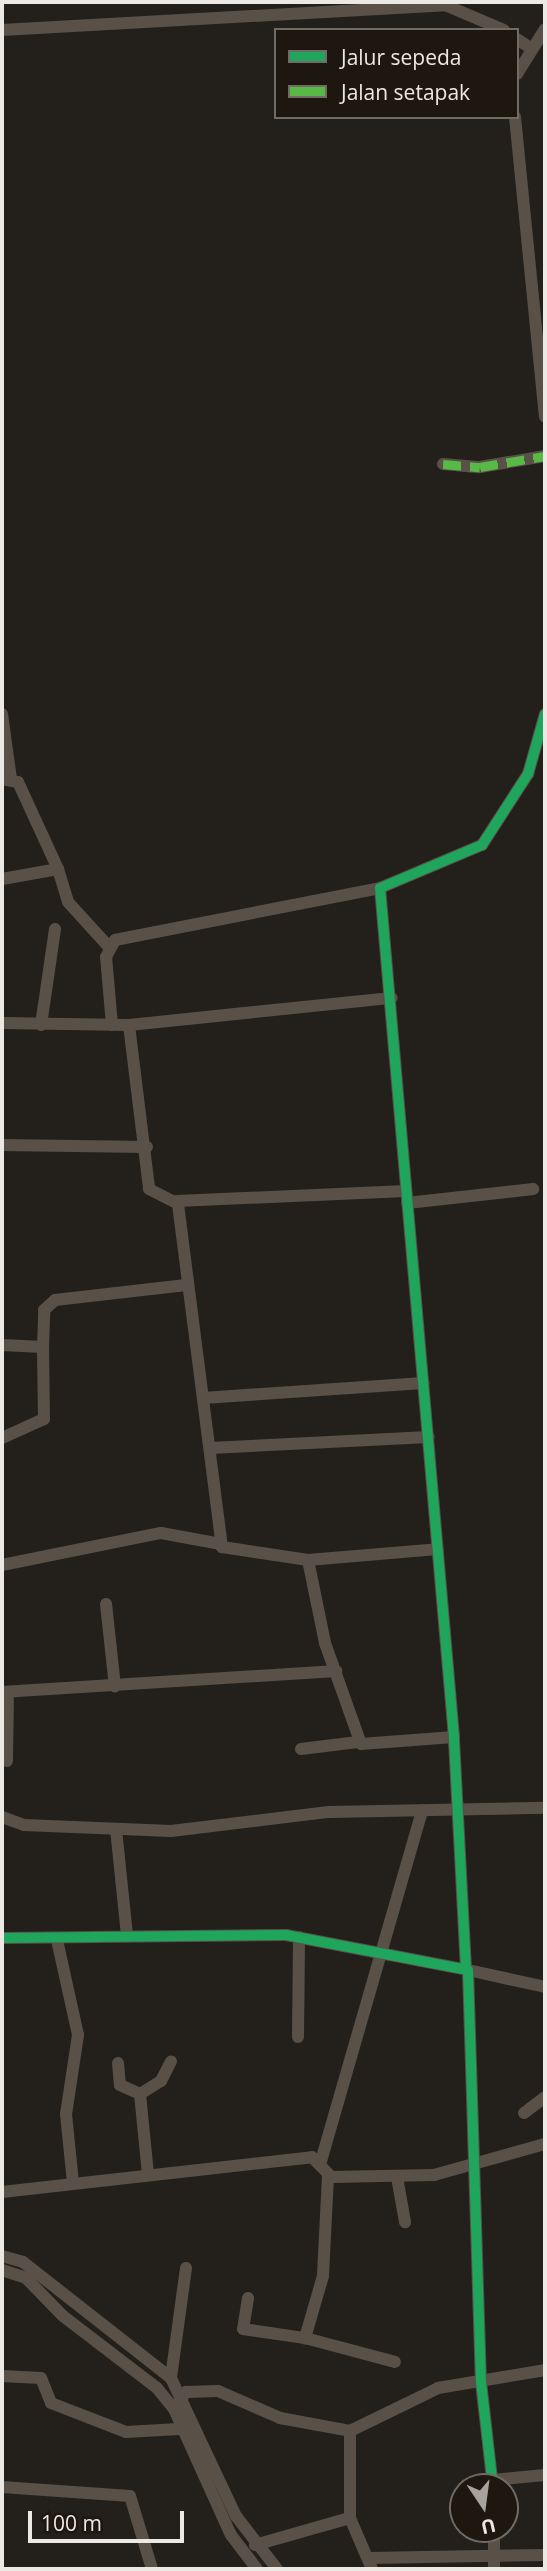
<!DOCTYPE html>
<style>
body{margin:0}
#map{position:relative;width:547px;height:2571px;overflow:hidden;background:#23201c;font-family:"Open Sans",sans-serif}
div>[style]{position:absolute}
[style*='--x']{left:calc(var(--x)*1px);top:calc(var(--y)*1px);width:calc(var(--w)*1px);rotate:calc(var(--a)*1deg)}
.street>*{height:12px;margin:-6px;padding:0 6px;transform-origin:6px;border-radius:6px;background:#595147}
.quiet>*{height:9px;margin-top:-4.5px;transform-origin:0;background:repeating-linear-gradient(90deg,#58b947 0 18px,transparent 0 27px)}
.cycleway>*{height:10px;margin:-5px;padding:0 5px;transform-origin:5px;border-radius:5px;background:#20a55d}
span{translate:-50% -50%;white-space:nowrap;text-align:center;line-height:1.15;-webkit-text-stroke:7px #1d1710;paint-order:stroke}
.frame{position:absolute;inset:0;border:4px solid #ece8e3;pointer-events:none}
.legend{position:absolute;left:274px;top:28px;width:245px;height:91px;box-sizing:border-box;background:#1d1710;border:2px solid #706b64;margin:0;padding:9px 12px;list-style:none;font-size:21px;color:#ece8e3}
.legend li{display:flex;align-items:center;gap:14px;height:35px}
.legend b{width:35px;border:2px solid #706b64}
.north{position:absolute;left:449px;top:2473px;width:70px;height:70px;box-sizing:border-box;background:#1d1710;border:2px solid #706b64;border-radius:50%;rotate:167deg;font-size:19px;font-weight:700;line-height:28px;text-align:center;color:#ece8e3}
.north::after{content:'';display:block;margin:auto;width:24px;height:32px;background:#a6a29d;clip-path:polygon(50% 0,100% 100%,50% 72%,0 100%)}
.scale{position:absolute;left:28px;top:2511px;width:156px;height:32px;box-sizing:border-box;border:4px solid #ece8e3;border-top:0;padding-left:9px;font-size:21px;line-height:24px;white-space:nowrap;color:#ece8e3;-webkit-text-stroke:5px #1d1710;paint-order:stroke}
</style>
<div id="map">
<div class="street">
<div style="--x:2;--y:30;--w:444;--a:-3.2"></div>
<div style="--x:445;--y:5;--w:64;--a:23"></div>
<div style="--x:517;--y:39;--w:18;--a:34"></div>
<div style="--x:517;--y:74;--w:53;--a:-58.1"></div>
<div style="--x:515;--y:117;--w:301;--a:84.3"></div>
<div style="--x:443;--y:464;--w:37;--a:5"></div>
<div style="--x:480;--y:467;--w:66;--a:-9.6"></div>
<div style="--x:2;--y:714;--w:66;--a:82.1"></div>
<div style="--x:2;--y:779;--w:16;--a:11"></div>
<div style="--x:18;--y:782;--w:96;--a:65.3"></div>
<div style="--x:2;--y:879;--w:57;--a:-10.1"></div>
<div style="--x:58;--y:869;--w:34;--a:73"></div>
<div style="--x:68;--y:902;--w:59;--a:47.7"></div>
<div style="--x:2;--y:1023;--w:127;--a:0.9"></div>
<div style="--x:129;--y:1025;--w:264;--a:-5.9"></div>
<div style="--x:41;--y:1025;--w:97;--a:-81.7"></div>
<div style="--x:112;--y:1025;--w:68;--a:-95"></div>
<div style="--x:106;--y:957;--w:19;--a:-62"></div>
<div style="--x:115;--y:940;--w:270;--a:-11.1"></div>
<div style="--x:129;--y:1025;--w:165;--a:83"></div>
<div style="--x:149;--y:1189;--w:33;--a:27"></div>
<div style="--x:178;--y:1204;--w:346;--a:82.7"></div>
<div style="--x:222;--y:1547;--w:87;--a:8.6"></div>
<div style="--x:308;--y:1560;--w:85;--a:78.4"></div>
<div style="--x:325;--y:1643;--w:107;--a:70.4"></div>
<div style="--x:361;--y:1744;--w:93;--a:-4.3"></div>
<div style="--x:2;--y:1145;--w:145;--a:0.8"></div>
<div style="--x:177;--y:1201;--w:229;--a:-2.5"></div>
<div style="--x:407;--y:1203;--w:127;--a:-6.3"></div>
<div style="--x:2;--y:1345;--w:41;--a:2.8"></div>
<div style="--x:43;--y:1347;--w:37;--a:-88"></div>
<div style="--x:44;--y:1310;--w:15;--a:-42"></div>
<div style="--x:55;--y:1300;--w:132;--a:-6.5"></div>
<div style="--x:203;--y:1398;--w:221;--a:-3.9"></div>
<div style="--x:2;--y:1438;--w:46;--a:-24.3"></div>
<div style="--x:44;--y:1419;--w:72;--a:-90.8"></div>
<div style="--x:210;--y:1448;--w:219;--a:-2.9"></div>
<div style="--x:308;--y:1560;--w:130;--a:-4.8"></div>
<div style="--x:2;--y:1565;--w:162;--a:-11.4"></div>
<div style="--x:161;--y:1533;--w:61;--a:10.4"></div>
<div style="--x:106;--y:1604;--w:83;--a:83.8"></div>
<div style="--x:2;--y:1692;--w:335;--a:-3.6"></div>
<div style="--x:301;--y:1749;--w:57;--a:-7"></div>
<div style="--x:7;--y:1761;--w:69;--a:-89.2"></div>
<div style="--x:2;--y:1817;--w:23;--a:20"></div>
<div style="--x:24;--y:1825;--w:147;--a:2.3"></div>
<div style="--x:171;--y:1831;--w:159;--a:-6.9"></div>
<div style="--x:329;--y:1812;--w:216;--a:-1.1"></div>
<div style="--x:116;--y:1829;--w:108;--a:84.1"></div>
<div style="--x:2;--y:1938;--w:284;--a:-0.6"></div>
<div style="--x:286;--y:1935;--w:185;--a:10.9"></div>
<div style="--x:468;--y:1970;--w:412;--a:88.2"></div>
<div style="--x:481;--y:2382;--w:106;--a:83.5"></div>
<div style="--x:57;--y:1940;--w:97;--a:77.5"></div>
<div style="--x:78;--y:2035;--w:80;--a:98.6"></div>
<div style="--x:66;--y:2114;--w:69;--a:84.2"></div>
<div style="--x:466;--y:1969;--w:232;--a:-93"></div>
<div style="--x:454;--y:1737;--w:852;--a:-94.98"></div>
<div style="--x:380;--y:888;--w:111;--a:-22.9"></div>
<div style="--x:482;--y:845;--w:85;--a:-57.1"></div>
<div style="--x:528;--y:774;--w:62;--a:-74.2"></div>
<div style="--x:468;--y:1970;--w:79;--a:12.4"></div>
<div style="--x:298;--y:2037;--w:100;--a:-89.4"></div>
<div style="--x:118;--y:2063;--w:22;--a:85"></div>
<div style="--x:120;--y:2085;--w:22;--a:24"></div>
<div style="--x:140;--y:2094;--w:25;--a:-32"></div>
<div style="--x:161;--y:2081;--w:22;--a:-63"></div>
<div style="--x:140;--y:2094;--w:80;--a:84.3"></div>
<div style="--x:524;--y:2113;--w:26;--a:-37"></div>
<div style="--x:321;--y:2161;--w:365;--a:-73.9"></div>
<div style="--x:328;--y:2176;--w:100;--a:92.9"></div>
<div style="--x:323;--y:2276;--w:65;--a:106.2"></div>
<div style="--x:305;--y:2338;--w:93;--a:14.9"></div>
<div style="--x:397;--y:2177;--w:46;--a:79.9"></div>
<div style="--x:2;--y:2192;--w:312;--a:-6.4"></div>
<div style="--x:312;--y:2157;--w:28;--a:46"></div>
<div style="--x:331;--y:2177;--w:103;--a:-1.1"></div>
<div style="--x:434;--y:2175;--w:115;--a:-15.6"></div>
<div style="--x:2;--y:2256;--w:22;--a:16"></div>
<div style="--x:23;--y:2262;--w:188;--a:38.1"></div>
<div style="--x:186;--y:2268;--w:111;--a:97.8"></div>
<div style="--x:171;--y:2378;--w:153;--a:64.8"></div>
<div style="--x:236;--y:2516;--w:67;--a:52.3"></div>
<div style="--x:2;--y:2270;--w:25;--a:18"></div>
<div style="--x:26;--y:2278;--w:53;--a:45.8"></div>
<div style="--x:63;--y:2316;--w:118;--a:37.5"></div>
<div style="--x:157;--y:2388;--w:27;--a:51"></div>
<div style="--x:174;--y:2409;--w:138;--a:65.7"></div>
<div style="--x:231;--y:2535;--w:43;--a:52.6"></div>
<div style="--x:248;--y:2298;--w:31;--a:99"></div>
<div style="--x:243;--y:2329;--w:63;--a:8.3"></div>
<div style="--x:2;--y:2376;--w:39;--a:3"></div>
<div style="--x:41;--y:2378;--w:27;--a:68"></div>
<div style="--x:51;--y:2403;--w:80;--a:21.1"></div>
<div style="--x:126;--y:2432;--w:53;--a:-3.2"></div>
<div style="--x:174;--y:2409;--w:21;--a:-55"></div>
<div style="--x:186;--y:2392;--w:32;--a:-2"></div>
<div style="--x:218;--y:2391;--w:68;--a:23.5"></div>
<div style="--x:280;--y:2418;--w:71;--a:10.5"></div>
<div style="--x:350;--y:2431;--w:98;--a:-26"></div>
<div style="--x:438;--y:2388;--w:109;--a:-9.5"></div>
<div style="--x:350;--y:2431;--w:87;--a:90"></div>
<div style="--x:350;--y:2518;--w:56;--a:66.7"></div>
<div style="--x:493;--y:2480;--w:52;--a:-5.5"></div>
<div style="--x:2;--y:2487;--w:128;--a:4"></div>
<div style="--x:130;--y:2496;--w:76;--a:73.2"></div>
<div style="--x:494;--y:2529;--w:40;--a:90"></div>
<div style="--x:255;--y:2545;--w:99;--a:-15.9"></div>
<div style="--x:368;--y:2558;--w:177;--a:-1"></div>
</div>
<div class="quiet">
<div style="--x:443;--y:464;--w:37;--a:5"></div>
<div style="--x:480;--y:467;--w:66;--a:-9.6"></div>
</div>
<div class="cycleway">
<div style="--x:2;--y:1938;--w:284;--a:-0.6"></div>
<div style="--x:286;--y:1935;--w:185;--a:10.9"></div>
<div style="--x:468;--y:1970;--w:412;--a:88.2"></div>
<div style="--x:481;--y:2382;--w:106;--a:83.5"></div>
<div style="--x:466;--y:1969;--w:232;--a:-93"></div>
<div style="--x:454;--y:1737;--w:852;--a:-94.98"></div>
<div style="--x:380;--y:888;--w:111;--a:-22.9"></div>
<div style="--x:482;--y:845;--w:85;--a:-57.1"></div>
<div style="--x:528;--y:774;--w:62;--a:-74.2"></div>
</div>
<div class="frame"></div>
<ul class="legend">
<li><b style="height:9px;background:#20a55d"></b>Jalur sepeda</li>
<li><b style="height:9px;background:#58b947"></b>Jalan setapak</li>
</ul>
<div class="north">U</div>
<div class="scale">100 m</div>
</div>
